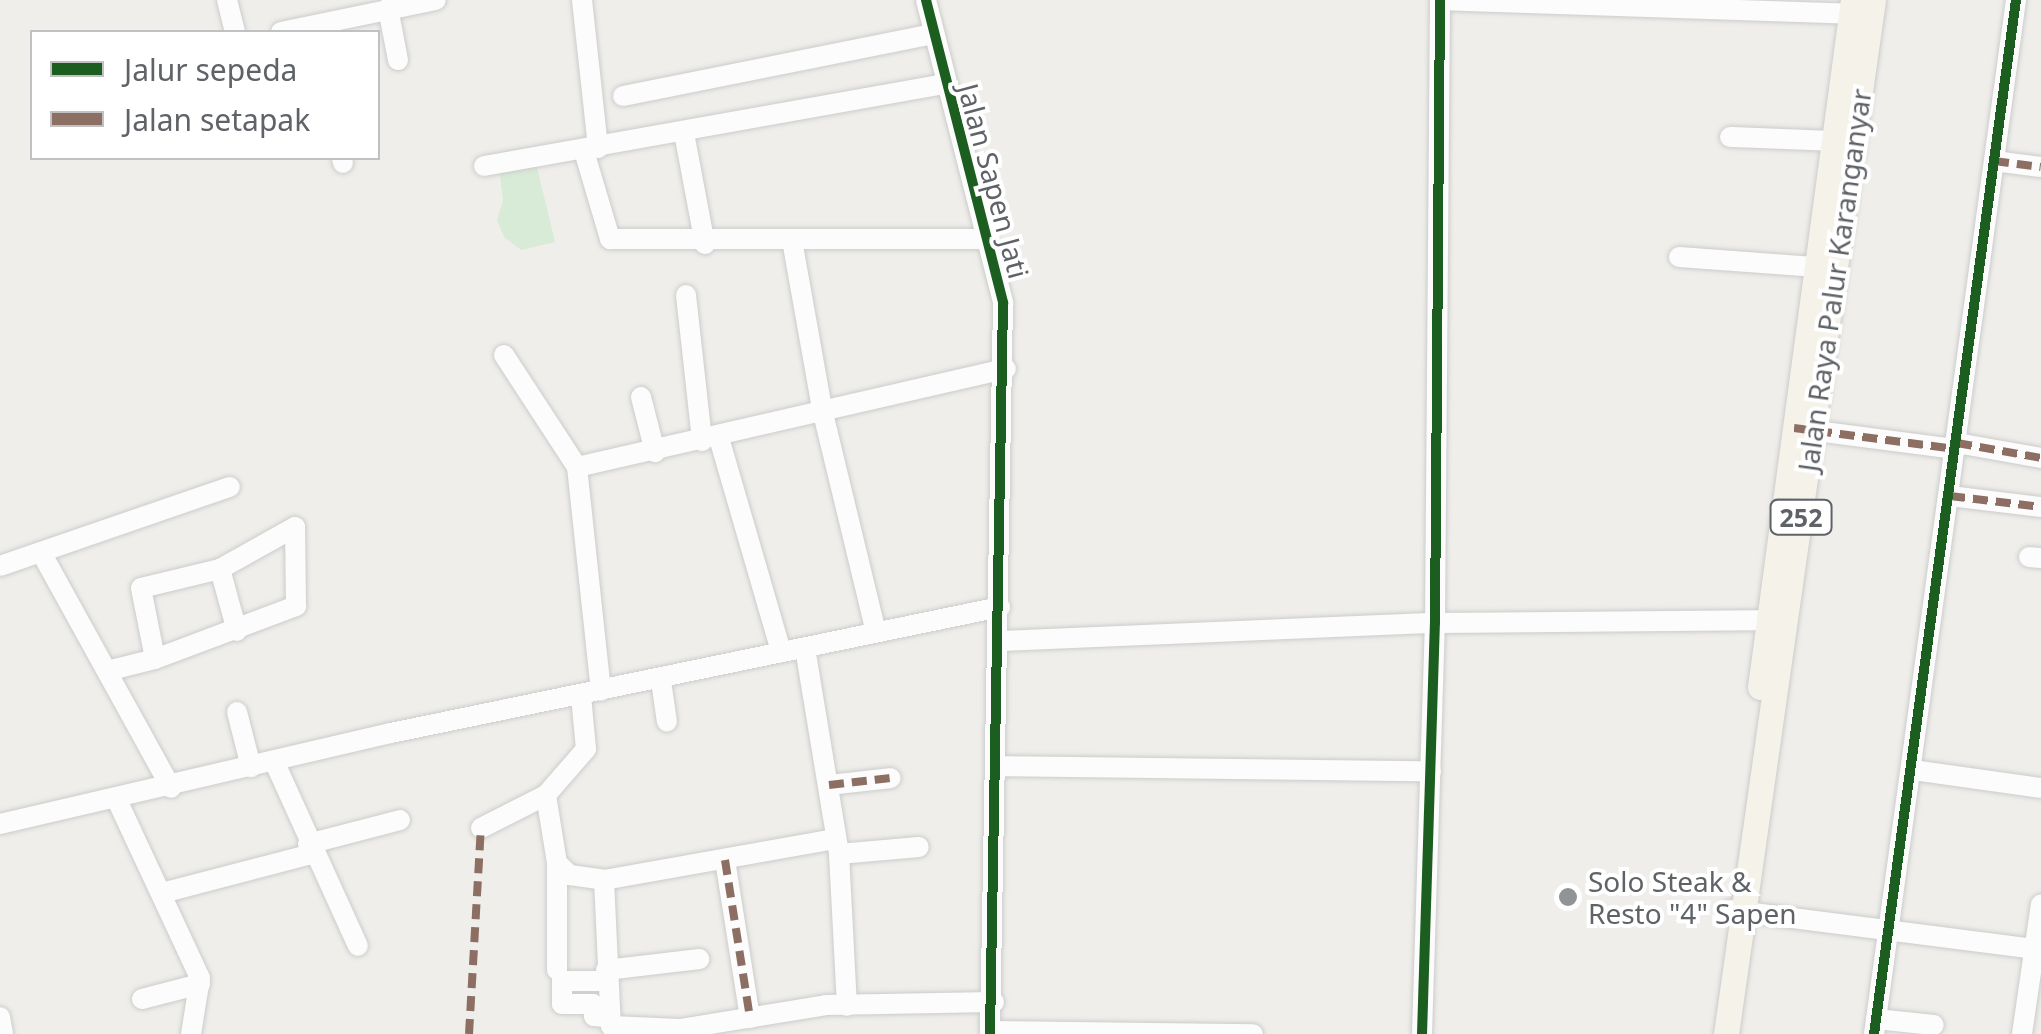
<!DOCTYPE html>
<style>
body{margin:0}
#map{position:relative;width:2041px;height:1034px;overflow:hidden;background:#efeeea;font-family:"Noto Sans",sans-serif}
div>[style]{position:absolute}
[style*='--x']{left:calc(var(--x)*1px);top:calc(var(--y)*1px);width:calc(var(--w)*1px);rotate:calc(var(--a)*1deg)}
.green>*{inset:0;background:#d8ebd6}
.roads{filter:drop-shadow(0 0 2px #cbcccc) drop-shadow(0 0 2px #cbcccc)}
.minor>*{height:20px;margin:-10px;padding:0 10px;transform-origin:10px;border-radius:10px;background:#fdfcfc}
.major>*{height:25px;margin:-12.5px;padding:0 12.5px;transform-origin:12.5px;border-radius:12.5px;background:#f4f2e9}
.quiet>*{height:8px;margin-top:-4px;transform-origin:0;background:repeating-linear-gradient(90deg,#8d6e63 0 15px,transparent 0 23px)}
.cycleway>*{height:10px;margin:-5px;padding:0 5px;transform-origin:5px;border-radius:5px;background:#1b5e20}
.dots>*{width:28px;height:28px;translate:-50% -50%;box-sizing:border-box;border:5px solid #fff;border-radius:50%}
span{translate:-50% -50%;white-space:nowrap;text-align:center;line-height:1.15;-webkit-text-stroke:8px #fff;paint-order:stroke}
.shield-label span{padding:2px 8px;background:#fff;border:2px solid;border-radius:8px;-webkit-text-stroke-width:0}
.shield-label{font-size:25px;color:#5f6368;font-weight:700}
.street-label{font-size:28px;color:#5f6368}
.poi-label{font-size:28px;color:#5f6368}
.left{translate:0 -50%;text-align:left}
.legend{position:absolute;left:30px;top:30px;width:350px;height:130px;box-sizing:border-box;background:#fff;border:2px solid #bfc1c3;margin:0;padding:12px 18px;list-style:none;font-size:30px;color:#5f6368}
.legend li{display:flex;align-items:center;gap:20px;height:50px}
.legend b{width:50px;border:2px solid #bfc1c3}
</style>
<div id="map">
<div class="green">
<div style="clip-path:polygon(536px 163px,555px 242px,521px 250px,504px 237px,497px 220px,503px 200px,499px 169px)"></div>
</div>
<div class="roads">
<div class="minor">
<div style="--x:227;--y:0;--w:33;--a:76"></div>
<div style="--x:582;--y:0;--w:149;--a:83.8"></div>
<div style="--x:926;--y:0;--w:313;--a:75.7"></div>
<div style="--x:1003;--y:303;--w:731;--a:91.02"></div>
<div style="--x:1440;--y:0;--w:424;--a:1.9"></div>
<div style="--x:388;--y:8;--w:53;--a:79.1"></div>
<div style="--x:281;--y:32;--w:158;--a:-11.7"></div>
<div style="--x:623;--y:96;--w:317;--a:-11.3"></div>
<div style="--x:684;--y:133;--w:113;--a:79.3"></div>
<div style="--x:1730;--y:137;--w:104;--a:2.2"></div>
<div style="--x:584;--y:151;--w:92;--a:73.5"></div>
<div style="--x:610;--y:239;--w:376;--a:0"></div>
<div style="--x:342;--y:158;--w:5;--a:79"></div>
<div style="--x:1994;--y:161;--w:47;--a:7.3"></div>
<div style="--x:484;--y:166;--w:469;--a:-10.1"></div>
<div style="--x:792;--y:240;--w:172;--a:79.9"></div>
<div style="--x:822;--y:409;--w:229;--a:76.4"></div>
<div style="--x:1679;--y:257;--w:149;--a:4.2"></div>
<div style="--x:686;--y:295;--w:147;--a:83.7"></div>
<div style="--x:504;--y:355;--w:134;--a:56.9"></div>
<div style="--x:577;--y:467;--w:225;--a:83.9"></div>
<div style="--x:641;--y:397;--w:57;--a:75.7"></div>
<div style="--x:1801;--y:429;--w:156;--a:7.4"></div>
<div style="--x:719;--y:438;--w:223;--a:73.8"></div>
<div style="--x:1957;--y:443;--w:85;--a:10.1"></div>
<div style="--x:577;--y:467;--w:440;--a:-12.9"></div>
<div style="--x:1950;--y:496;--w:92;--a:6.9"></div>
<div style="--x:42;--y:554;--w:267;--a:61.1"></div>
<div style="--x:2029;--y:557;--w:12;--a:5"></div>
<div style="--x:0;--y:566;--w:243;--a:-19"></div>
<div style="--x:220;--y:569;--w:64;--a:74.7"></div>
<div style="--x:1001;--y:641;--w:434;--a:-2.4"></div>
<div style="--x:1435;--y:623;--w:349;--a:-0.5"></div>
<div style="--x:805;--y:648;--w:209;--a:80.6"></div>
<div style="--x:839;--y:854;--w:152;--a:87"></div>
<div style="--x:107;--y:671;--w:49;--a:-14"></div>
<div style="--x:155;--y:659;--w:151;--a:-20.6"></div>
<div style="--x:296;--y:606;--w:79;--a:-90.7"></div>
<div style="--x:295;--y:527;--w:86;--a:150.8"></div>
<div style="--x:220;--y:569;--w:81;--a:166.5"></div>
<div style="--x:141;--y:588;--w:72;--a:78.8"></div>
<div style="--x:661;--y:681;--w:41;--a:81.7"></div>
<div style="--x:237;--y:712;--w:57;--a:75.7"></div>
<div style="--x:274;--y:761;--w:203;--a:65.6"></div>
<div style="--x:998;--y:766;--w:433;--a:0.7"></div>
<div style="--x:1913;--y:770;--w:129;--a:8"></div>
<div style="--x:829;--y:785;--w:62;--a:-6.4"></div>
<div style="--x:546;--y:795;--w:69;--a:80.8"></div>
<div style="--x:557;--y:863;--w:18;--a:43"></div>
<div style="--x:570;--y:875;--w:34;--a:8"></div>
<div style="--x:604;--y:880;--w:235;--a:-10.1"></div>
<div style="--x:117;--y:800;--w:196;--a:65"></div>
<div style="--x:200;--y:978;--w:57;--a:99.1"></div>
<div style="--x:0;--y:824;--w:401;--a:-13.1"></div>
<div style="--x:391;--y:733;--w:622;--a:-11.69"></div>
<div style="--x:481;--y:828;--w:73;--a:-26.9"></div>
<div style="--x:546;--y:795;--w:61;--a:-49"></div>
<div style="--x:586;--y:749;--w:53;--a:-95.4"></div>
<div style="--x:308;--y:844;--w:95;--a:-14.6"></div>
<div style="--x:839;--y:854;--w:80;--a:-5"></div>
<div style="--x:725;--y:860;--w:160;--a:81"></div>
<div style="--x:557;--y:863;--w:107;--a:90"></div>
<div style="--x:604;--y:880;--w:146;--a:87.3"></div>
<div style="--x:611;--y:1026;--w:69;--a:2.5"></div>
<div style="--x:680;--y:1029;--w:148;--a:-9.3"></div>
<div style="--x:826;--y:1005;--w:168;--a:-1"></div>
<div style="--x:162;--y:893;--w:155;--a:-14.6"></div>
<div style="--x:1730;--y:910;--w:314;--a:7.3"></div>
<div style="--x:606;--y:970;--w:94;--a:-6.7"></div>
<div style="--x:142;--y:999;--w:60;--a:-14.5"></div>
<div style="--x:0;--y:1017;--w:17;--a:80"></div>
<div style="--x:605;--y:1017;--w:11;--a:-175"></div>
<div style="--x:594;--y:1016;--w:12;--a:-95"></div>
<div style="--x:593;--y:1004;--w:31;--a:180"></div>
<div style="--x:562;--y:1004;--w:23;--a:-90"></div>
<div style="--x:562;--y:981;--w:45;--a:0"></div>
<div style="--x:1876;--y:1019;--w:58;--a:5.9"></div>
<div style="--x:990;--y:1031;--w:263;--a:0.7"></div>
<div style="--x:1422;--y:1034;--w:411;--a:-88.2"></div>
<div style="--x:1435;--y:623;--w:623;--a:-89.54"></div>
<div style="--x:1874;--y:1034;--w:1044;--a:-82.18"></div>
<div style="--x:2022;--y:1034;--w:131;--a:-81.7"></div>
</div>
<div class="major">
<div style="--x:1760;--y:687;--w:693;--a:-82.29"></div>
<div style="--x:1726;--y:1034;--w:1044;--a:-81.91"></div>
</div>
</div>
<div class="quiet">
<div style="--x:1994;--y:161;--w:47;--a:7.3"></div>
<div style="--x:1794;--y:428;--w:163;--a:7.4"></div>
<div style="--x:1957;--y:443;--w:85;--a:10.1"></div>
<div style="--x:1950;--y:496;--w:92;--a:6.9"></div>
<div style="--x:829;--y:785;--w:62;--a:-6.4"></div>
<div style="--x:725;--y:860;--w:160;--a:81"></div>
<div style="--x:469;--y:1034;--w:206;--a:-86.7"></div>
</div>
<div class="cycleway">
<div style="--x:926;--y:0;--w:313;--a:75.7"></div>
<div style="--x:1003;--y:303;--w:731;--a:91.02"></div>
<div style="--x:1422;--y:1034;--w:411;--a:-88.2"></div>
<div style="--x:1435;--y:623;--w:623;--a:-89.54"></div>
<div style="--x:1874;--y:1034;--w:1044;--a:-82.18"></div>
</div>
<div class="dots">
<div style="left:1568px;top:897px;background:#919496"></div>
</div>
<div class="shield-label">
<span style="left:1801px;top:517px">252</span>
</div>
<div class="street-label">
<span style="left:994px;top:181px;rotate:75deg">Jalan Sapen Jati</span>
<span style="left:1834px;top:280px;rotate:-82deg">Jalan Raya Palur Karanganyar</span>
</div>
<div class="poi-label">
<span class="left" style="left:1588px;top:897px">Solo Steak &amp;<br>Resto "4" Sapen</span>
</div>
<ul class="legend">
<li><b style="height:12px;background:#1b5e20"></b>Jalur sepeda</li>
<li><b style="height:12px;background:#8d6e63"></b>Jalan setapak</li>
</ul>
</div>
